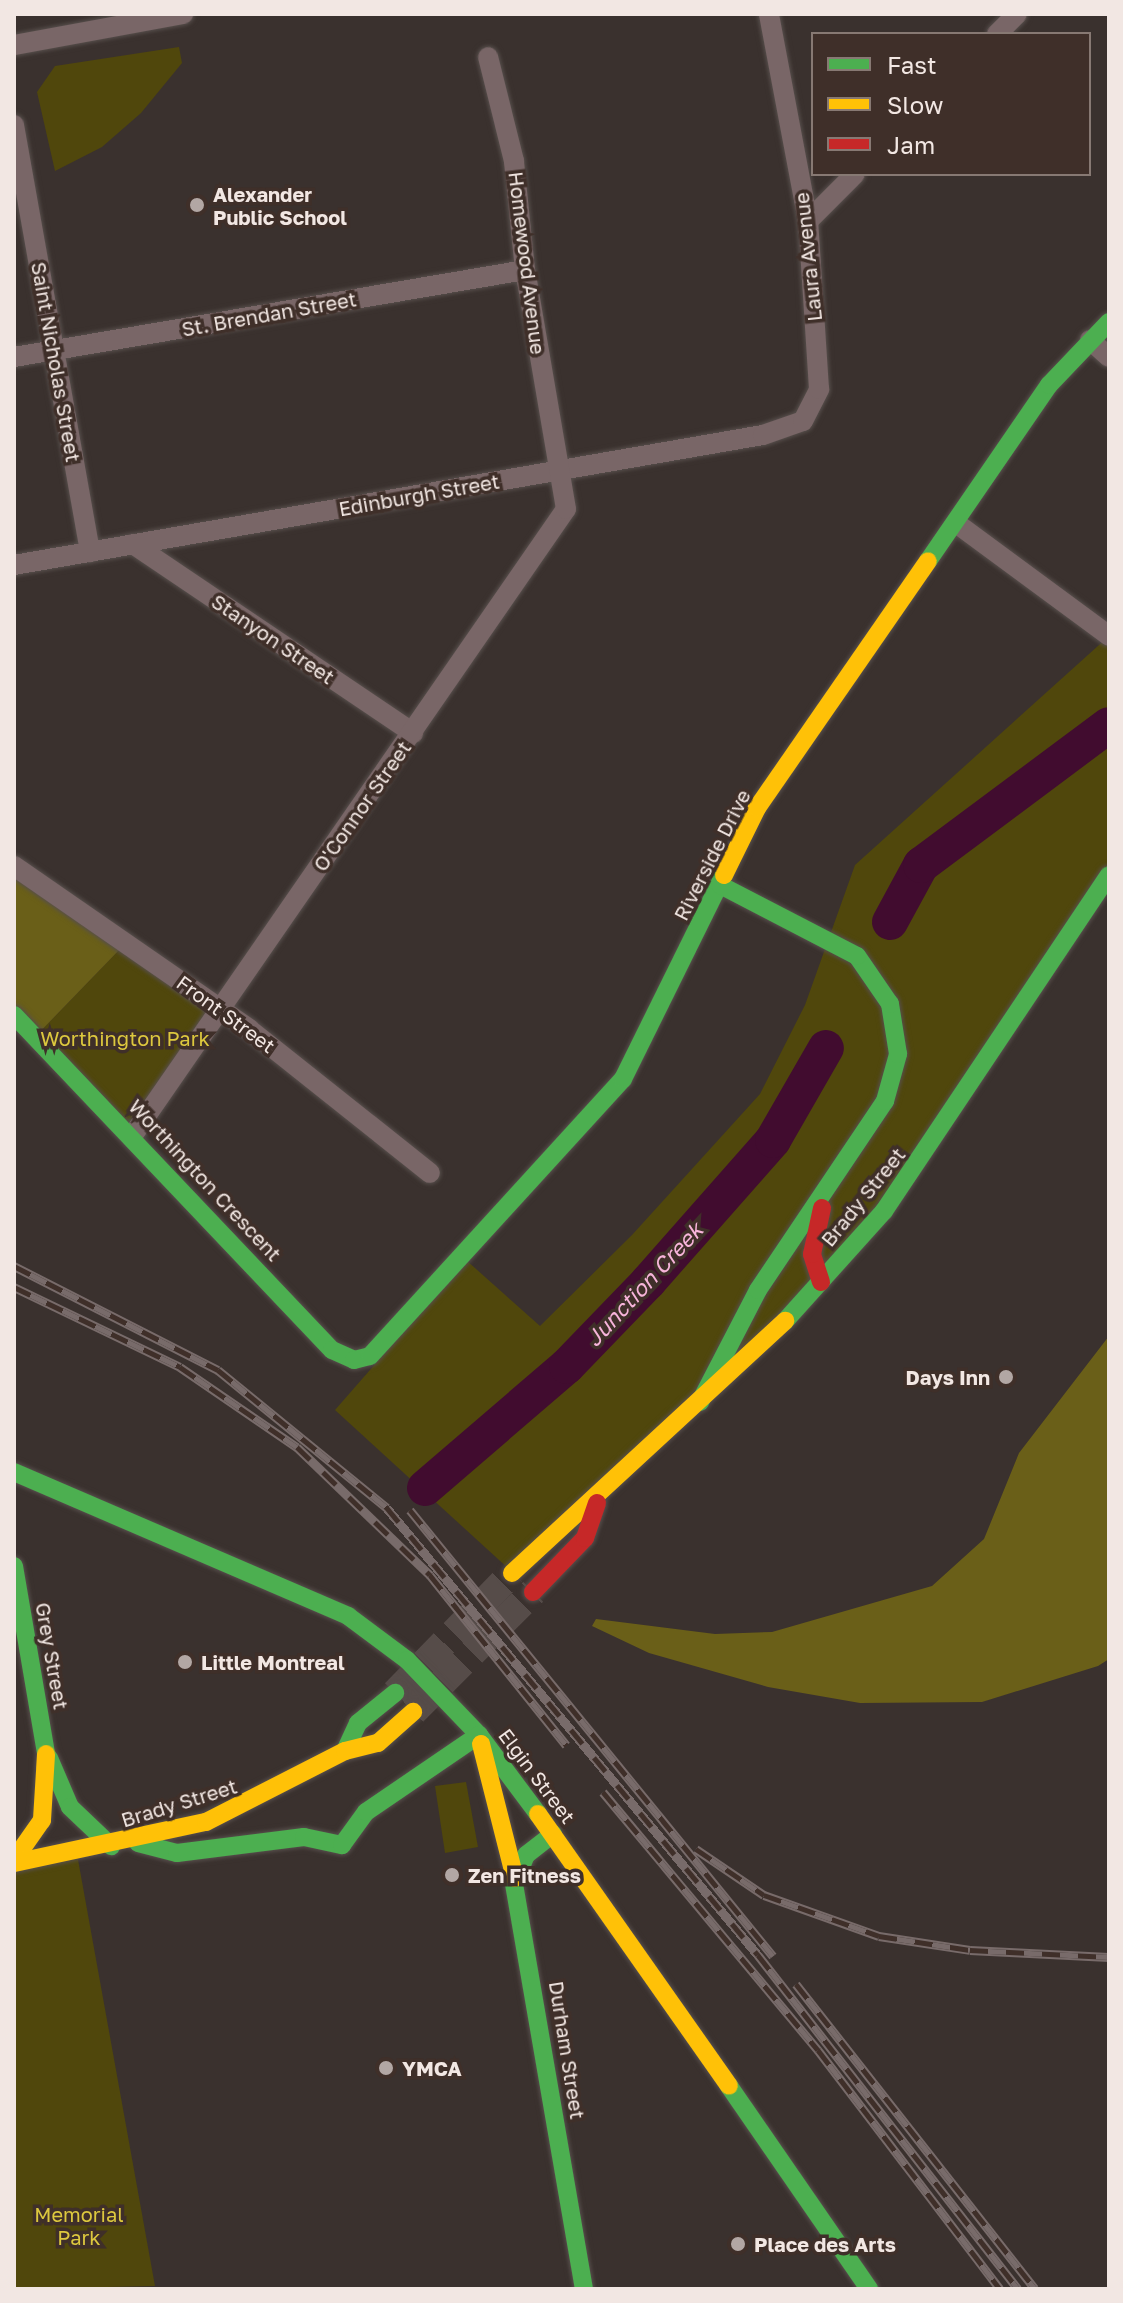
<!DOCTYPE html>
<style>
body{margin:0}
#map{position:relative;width:1123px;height:2303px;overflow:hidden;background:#3a312e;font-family:"Golos Text",sans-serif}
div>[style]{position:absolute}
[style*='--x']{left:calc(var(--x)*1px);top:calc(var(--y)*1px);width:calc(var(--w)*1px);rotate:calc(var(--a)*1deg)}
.green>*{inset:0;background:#50470c}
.forest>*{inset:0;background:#6a5f18}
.river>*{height:36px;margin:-18px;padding:0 18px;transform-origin:18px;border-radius:18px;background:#410c2f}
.secondary-tunnel>*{height:28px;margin-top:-14px;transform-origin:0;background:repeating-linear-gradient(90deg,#564c49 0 28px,transparent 0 42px)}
.roads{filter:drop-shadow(0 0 2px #574f4c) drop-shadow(0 0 2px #574f4c)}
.street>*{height:20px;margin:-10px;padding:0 10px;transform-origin:10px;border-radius:10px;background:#796667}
.fast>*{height:18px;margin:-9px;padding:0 9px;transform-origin:9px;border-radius:9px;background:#4caf50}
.slow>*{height:18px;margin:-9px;padding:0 9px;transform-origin:9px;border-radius:9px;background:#ffc107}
.jam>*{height:18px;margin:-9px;padding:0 9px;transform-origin:9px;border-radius:9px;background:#c62828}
.rail>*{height:9px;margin-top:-4.5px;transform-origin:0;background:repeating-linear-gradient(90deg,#3f2f29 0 18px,#786b6a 0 36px);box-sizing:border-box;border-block:2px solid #786b6a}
.dots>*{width:22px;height:22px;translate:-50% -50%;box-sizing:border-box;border:4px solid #3f2f29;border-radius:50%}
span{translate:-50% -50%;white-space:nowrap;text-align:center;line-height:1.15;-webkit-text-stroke:7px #3f2f29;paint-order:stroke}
.poi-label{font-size:20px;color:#f2e7e3;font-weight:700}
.left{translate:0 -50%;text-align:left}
.right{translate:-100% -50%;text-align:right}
.street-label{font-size:20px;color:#f2e7e3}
.park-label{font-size:20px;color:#ddc83e}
.water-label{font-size:22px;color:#f7b4da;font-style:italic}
.frame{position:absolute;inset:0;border:16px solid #f2e7e3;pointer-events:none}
.legend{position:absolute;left:811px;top:32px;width:280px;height:144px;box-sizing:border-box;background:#3f2f29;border:2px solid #877973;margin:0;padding:10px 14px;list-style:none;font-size:24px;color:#f2e7e3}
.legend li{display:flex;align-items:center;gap:16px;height:40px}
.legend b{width:40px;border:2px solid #877973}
</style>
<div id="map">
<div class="green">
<div style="clip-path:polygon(179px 47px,182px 63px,141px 113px,102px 147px,55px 171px,37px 92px,55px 66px)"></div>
<div style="clip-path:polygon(1109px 636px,1109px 877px,886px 1211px,511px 1571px,335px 1410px,466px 1260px,540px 1326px,632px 1235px,760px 1094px,805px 1005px,855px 865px)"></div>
<div style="clip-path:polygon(125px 944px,221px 1010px,134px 1137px,34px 1038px)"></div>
<div style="clip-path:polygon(466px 1782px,478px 1847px,445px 1853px,435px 1786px)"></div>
<div style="clip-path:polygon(77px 1854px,155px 2286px,14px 2289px,14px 1865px)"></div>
</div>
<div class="forest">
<div style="clip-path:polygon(14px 868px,125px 944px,34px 1038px,14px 1017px)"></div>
<div style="clip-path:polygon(1109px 1336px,1109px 1659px,1098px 1666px,982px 1702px,860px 1703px,768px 1687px,649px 1653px,592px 1626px,596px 1619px,715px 1634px,772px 1632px,932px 1586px,984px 1539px,1019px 1453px)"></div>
</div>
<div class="river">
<div style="--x:890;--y:922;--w:65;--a:-61.5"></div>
<div style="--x:921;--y:865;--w:234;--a:-36.7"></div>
<div style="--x:425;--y:1488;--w:187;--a:-40.7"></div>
<div style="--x:567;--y:1366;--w:117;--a:-46"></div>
<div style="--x:648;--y:1282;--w:189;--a:-48.6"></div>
<div style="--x:773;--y:1140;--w:106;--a:-60.1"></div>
</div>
<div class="secondary-tunnel">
<div style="--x:395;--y:1693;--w:168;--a:-45.7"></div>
<div style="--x:413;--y:1712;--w:170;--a:-45"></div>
</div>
<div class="roads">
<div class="street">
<div style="--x:997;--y:34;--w:28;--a:-45"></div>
<div style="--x:14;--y:45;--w:172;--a:-10.4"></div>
<div style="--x:14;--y:125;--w:434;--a:79.9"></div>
<div style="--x:808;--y:221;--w:66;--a:-45"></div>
<div style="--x:1090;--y:340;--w:25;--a:42"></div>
<div style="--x:14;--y:357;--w:518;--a:-9.66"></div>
<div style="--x:956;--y:523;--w:190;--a:36.4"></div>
<div style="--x:133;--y:544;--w:338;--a:34"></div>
<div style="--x:14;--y:565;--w:760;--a:-9.85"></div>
<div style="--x:763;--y:435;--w:42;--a:-19.3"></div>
<div style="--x:803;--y:421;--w:36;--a:-63"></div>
<div style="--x:819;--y:389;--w:168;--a:-93.7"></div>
<div style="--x:808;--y:221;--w:211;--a:-100.7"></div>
<div style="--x:14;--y:866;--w:286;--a:34.7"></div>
<div style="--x:249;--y:1029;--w:231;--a:38.5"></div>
<div style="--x:133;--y:1135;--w:761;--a:-55.33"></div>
<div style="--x:566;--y:509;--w:242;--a:-99.7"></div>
<div style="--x:525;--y:270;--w:110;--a:-95.8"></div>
<div style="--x:514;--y:161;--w:107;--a:-104"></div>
</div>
<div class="fast">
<div style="--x:928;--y:561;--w:214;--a:-55.5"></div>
<div style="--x:1049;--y:385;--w:87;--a:-46.4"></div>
<div style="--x:14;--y:1015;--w:462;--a:46.5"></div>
<div style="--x:332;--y:1350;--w:24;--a:24"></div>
<div style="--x:354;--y:1360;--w:16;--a:-14"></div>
<div style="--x:370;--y:1356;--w:375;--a:-47.6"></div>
<div style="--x:623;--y:1079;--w:228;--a:-63.7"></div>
<div style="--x:785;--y:1321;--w:148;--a:-48"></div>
<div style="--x:884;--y:1211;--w:404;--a:-56.2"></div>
<div style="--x:700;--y:1402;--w:126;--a:-62.6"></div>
<div style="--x:758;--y:1290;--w:228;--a:-56.1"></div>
<div style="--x:885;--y:1101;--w:49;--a:-74.5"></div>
<div style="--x:898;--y:1054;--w:51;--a:-99.1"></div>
<div style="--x:890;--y:1004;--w:58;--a:-124.5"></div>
<div style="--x:857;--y:956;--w:154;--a:-152.6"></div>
<div style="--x:14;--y:1472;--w:364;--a:23.3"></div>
<div style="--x:348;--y:1616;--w:74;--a:36.7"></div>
<div style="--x:407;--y:1660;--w:104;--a:46.2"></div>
<div style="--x:479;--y:1735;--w:99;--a:53.2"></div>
<div style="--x:14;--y:1566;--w:191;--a:80.3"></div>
<div style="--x:345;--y:1751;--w:31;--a:-65"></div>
<div style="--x:358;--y:1723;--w:48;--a:-39"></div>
<div style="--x:49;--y:1758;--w:53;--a:66.8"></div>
<div style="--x:70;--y:1807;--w:57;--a:43.6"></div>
<div style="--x:553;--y:1834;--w:34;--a:142"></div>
<div style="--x:526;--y:1855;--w:31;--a:112"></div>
<div style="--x:514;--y:1884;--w:411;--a:80.2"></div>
<div style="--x:138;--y:1843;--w:40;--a:14.4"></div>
<div style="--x:177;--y:1853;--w:128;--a:-7.2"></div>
<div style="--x:304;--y:1837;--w:39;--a:12"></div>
<div style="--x:342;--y:1845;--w:41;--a:-54"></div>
<div style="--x:366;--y:1812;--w:137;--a:-34.3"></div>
<div style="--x:729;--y:2086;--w:247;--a:55.4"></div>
</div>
<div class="slow">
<div style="--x:724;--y:875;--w:75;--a:-63.8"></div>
<div style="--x:757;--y:808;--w:300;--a:-55.3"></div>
<div style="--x:512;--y:1573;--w:372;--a:-42.7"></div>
<div style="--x:481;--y:1744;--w:138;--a:75.8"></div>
<div style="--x:538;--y:1814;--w:332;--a:54.9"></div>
<div style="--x:14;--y:1860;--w:49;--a:-55"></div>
<div style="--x:42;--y:1820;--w:66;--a:-86.5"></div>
<div style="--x:14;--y:1863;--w:196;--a:-12.1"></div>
<div style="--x:206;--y:1822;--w:156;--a:-27.1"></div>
<div style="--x:345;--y:1751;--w:34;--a:-14"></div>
<div style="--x:378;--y:1743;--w:47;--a:-41.5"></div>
</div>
<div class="jam">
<div style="--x:821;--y:1282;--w:29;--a:-108"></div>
<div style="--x:812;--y:1254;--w:47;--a:-77.7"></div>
<div style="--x:533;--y:1592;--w:75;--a:-46.1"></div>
<div style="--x:585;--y:1538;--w:37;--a:-71"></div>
</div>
</div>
<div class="rail">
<div style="--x:14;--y:1266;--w:229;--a:27"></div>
<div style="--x:218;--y:1370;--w:218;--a:39.2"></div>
<div style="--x:387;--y:1508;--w:581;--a:50.31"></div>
<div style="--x:758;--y:1955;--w:423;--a:52.1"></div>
<div style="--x:14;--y:1287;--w:184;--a:25.7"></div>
<div style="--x:180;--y:1367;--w:142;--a:34.4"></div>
<div style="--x:297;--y:1447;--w:185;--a:43.9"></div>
<div style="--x:430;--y:1575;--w:218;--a:51.3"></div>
<div style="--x:410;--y:1510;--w:575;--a:50.86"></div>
<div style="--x:603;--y:1792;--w:336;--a:50.2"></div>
<div style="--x:818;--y:2050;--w:300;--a:52.7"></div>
<div style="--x:696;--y:1849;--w:82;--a:34.1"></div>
<div style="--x:764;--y:1895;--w:122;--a:19.6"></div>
<div style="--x:879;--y:1936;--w:92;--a:8.7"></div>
<div style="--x:970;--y:1950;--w:139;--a:2.9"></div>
<div style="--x:796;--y:1984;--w:387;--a:51.9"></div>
</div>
<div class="dots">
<div style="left:197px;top:205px;background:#b2a7a4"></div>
<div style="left:1006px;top:1377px;background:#b2a7a4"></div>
<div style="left:185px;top:1662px;background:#b2a7a4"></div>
<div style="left:452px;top:1875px;background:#b2a7a4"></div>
<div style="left:386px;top:2068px;background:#b2a7a4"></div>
<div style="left:738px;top:2244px;background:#b2a7a4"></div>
</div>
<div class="poi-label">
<span class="left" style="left:213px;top:206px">Alexander<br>Public School</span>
<span class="right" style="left:990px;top:1377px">Days Inn</span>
<span class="left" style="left:201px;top:1662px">Little Montreal</span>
<span class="left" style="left:468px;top:1875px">Zen Fitness</span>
<span class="left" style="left:402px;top:2068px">YMCA</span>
<span class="left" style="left:754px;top:2244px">Place des Arts</span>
</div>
<div class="street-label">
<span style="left:808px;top:257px;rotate:-96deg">Laura Avenue</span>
<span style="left:527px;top:263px;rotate:83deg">Homewood Avenue</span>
<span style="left:269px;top:314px;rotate:-10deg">St. Brendan Street</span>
<span style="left:56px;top:362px;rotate:80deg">Saint Nicholas Street</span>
<span style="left:419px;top:495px;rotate:-10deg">Edinburgh Street</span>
<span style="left:273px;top:639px;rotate:34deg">Stanyon Street</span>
<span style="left:362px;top:806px;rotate:-55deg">O'Connor Street</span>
<span style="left:712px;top:855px;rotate:-63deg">Riverside Drive</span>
<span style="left:226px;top:1014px;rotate:36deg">Front Street</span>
<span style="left:205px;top:1180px;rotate:47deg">Worthington Crescent</span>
<span style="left:863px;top:1197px;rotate:-51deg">Brady Street</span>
<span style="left:52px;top:1656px;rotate:80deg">Grey Street</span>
<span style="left:537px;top:1776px;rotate:53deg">Elgin Street</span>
<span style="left:179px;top:1803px;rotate:-17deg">Brady Street</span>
<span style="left:567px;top:2050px;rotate:81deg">Durham Street</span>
</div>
<div class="park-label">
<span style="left:125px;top:1038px">Worthington Park</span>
<span style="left:79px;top:2226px">Memorial<br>Park</span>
</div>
<div class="water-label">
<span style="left:644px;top:1284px;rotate:-47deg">Junction Creek</span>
</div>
<div class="frame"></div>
<ul class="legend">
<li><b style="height:10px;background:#4caf50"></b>Fast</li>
<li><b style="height:10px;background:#ffc107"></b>Slow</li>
<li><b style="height:10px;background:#c62828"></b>Jam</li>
</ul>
</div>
